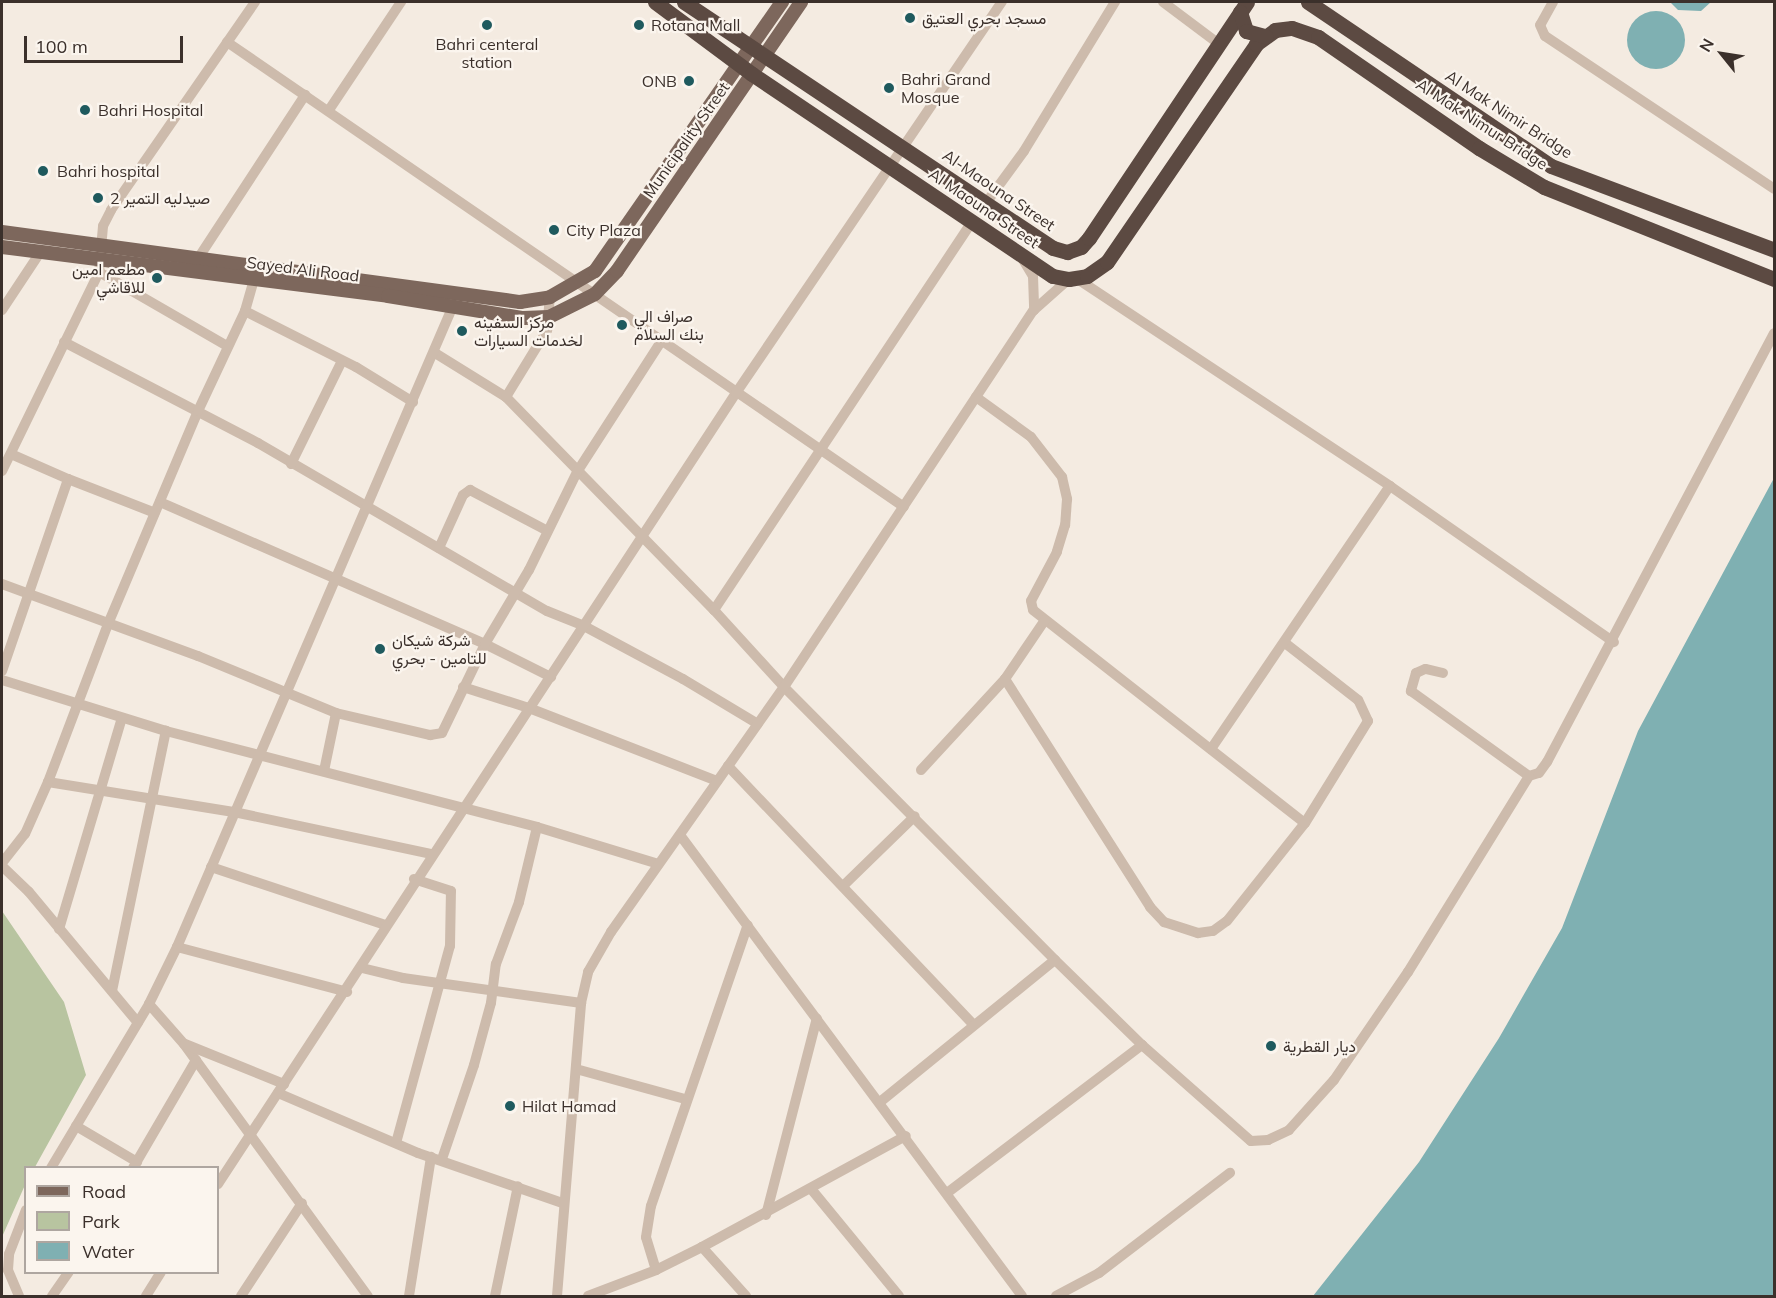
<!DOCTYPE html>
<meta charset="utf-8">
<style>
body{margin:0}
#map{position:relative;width:1776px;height:1298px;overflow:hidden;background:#f4ebe1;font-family:Mulish,Vazirmatn,sans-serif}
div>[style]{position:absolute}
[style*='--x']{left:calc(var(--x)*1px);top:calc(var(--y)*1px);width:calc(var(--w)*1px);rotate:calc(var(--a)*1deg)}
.green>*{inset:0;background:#b8c4a0}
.water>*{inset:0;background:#7fb0b2}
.round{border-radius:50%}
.minor>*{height:10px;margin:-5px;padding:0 5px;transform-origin:5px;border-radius:5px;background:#cdbbac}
.major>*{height:14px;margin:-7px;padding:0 7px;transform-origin:7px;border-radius:7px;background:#7d675c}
.highway>*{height:15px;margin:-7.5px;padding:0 7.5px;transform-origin:7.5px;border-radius:7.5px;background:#5c4a42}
.dots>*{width:16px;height:16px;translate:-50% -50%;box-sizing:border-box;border:3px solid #fbf5ee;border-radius:50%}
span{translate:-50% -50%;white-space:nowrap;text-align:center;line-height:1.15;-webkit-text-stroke:4.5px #fbf5ee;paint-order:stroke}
.poi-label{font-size:16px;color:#3b302b}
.left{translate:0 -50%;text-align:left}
.right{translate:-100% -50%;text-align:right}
.street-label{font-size:16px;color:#3b302b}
.frame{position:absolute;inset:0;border:3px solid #3b302b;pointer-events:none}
.legend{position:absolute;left:24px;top:1166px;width:195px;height:108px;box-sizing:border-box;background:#fbf5ee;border:2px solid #aea6a0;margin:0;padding:8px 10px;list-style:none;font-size:18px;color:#3b302b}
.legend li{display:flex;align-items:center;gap:12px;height:30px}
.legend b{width:30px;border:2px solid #aea6a0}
.north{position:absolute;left:1692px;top:24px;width:60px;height:60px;-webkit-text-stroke:4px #fbf5ee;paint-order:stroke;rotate:300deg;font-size:16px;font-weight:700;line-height:24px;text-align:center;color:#3b302b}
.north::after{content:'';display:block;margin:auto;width:21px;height:27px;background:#3b302b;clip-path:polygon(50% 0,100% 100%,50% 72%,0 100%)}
.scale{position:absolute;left:24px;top:36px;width:159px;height:27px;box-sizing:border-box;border:3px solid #3b302b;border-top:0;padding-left:8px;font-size:18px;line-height:21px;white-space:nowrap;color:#3b302b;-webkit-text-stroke:4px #fbf5ee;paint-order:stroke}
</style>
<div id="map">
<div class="green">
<div style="clip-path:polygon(2px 911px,64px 1002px,86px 1075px,35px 1167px,26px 1168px,25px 1185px,2px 1237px)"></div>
</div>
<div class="water">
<div style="clip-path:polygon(1670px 2px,1711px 2px,1701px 11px,1678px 10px)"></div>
<div class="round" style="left:1627px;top:11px;width:58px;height:58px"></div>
<div style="clip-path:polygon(1774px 478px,1774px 1296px,1313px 1296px,1419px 1162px,1499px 1038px,1562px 928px,1638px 731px)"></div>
</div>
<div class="minor">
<div style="--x:1163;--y:2;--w:70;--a:36.9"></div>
<div style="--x:1553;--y:2;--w:26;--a:119"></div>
<div style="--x:1540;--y:25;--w:12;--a:66"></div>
<div style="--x:1545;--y:36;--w:275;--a:33.7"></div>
<div style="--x:227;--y:42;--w:821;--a:34.48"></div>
<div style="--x:329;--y:110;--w:130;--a:-56.3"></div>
<div style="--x:986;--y:203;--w:64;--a:-53.8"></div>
<div style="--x:1024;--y:151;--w:175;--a:-58.6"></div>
<div style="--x:199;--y:257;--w:194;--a:-56.8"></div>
<div style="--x:1022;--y:258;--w:21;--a:59"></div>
<div style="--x:1033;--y:276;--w:34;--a:88"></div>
<div style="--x:99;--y:272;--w:148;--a:30"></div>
<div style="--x:1076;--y:278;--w:377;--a:33.5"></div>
<div style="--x:1390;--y:486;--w:273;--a:34.9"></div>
<div style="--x:2;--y:310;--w:71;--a:-56.5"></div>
<div style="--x:245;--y:311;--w:124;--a:26.8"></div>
<div style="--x:356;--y:367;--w:67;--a:31.6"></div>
<div style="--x:64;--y:342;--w:219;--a:27.5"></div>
<div style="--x:258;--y:443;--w:334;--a:30.2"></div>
<div style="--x:547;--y:611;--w:40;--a:22"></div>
<div style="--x:584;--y:626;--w:112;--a:28.2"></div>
<div style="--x:683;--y:679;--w:87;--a:31"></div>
<div style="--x:435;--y:353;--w:84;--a:31.8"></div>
<div style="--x:506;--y:397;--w:298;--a:45.7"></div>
<div style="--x:714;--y:610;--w:104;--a:47.7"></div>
<div style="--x:784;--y:687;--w:385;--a:45.2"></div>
<div style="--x:1055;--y:960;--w:122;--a:44.3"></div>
<div style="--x:1142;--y:1045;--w:145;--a:41.4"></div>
<div style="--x:1251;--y:1141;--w:17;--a:-3"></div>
<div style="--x:1268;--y:1140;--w:23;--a:-25"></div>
<div style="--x:1289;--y:1130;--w:67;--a:-48"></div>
<div style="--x:1334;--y:1080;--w:131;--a:-55.6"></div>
<div style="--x:1408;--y:972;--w:230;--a:-58.3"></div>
<div style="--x:1529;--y:776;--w:10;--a:-17"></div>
<div style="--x:1539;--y:773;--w:14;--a:-54"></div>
<div style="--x:1547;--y:762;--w:485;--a:-62.1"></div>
<div style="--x:506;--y:397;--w:79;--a:-58.5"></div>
<div style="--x:547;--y:330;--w:33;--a:-85"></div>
<div style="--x:976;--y:397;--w:68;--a:36"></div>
<div style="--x:1031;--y:437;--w:51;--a:52.2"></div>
<div style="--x:1062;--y:477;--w:23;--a:77"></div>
<div style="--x:1067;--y:499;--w:26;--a:94"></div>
<div style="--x:1065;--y:525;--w:28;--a:107"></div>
<div style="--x:1057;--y:552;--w:55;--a:118"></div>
<div style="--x:1031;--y:601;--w:9;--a:77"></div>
<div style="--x:1033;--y:610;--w:345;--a:38.1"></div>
<div style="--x:291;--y:464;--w:115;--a:-63.7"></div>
<div style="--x:2;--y:471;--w:221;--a:-64"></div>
<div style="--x:99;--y:272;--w:46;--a:-85"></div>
<div style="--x:103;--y:226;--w:18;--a:-63"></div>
<div style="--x:111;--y:210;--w:253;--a:-55.3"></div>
<div style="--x:68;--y:479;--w:93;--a:21.3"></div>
<div style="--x:160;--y:502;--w:355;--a:23.6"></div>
<div style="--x:485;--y:644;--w:74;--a:26.6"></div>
<div style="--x:439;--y:548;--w:58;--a:-65.6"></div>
<div style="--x:463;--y:495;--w:9;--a:-36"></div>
<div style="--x:470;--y:490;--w:86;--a:27.8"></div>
<div style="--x:2;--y:584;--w:209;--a:20.2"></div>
<div style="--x:198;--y:656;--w:149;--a:22.4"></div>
<div style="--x:336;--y:713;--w:97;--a:13.2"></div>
<div style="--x:430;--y:735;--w:12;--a:-9"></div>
<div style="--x:442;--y:733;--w:99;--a:-64.2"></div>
<div style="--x:485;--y:644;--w:86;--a:-59.3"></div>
<div style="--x:529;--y:570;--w:109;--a:-63.9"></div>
<div style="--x:577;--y:472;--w:157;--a:-57.2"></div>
<div style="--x:714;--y:610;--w:466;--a:-56.4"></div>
<div style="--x:2;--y:671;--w:203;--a:-71"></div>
<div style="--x:68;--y:479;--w:62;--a:-156.3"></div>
<div style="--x:1443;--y:673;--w:18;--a:-167"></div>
<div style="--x:1425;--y:669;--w:10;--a:156"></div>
<div style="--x:1416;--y:673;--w:19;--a:106"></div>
<div style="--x:1411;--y:691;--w:145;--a:35.8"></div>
<div style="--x:1005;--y:679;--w:270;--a:57.5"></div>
<div style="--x:1150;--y:907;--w:21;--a:47"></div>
<div style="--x:1164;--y:922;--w:36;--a:18"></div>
<div style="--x:1198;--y:933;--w:15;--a:-8"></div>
<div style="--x:1213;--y:931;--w:17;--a:-36"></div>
<div style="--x:1227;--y:921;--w:125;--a:-51.5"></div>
<div style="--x:1305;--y:823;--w:120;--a:-58.3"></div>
<div style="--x:1368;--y:721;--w:23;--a:-115"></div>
<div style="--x:1358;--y:700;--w:93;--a:-142"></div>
<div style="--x:2;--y:680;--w:172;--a:17.3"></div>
<div style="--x:166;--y:731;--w:383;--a:14.5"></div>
<div style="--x:537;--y:827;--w:127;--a:16.9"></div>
<div style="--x:463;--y:687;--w:69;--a:17.7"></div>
<div style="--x:529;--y:708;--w:202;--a:21.2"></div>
<div style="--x:1211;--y:749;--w:318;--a:-55.8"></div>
<div style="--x:728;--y:766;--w:356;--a:46.5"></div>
<div style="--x:921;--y:770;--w:124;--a:-47.3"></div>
<div style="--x:1005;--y:679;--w:71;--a:-55.9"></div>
<div style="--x:324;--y:771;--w:59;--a:-78.3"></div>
<div style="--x:48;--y:782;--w:188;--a:9.2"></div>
<div style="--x:234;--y:812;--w:201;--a:12"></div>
<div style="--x:680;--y:835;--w:574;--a:53.43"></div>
<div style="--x:2;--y:863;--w:37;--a:-52"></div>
<div style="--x:25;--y:834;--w:57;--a:-66.1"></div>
<div style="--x:48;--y:782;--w:169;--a:-69.2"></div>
<div style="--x:108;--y:624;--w:231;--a:-67.1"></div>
<div style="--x:198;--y:411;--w:110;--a:-64.8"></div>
<div style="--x:245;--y:311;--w:32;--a:-74"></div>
<div style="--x:2;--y:866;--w:37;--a:44"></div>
<div style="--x:29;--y:892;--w:170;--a:50.2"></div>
<div style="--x:211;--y:867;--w:183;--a:18.4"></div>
<div style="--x:843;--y:886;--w:100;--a:-44.2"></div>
<div style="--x:59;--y:929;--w:220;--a:-73.4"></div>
<div style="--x:177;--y:947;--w:176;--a:14.8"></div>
<div style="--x:362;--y:968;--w:42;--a:13.7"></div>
<div style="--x:403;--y:978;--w:180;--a:8"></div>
<div style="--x:112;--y:991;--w:266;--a:-78.3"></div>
<div style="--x:149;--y:1004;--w:53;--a:48.8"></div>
<div style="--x:184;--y:1044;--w:312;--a:53.9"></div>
<div style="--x:185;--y:1044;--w:107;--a:22"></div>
<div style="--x:576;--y:1069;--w:113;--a:15.4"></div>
<div style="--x:278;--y:1093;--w:152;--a:23.2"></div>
<div style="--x:418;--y:1153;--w:152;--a:19.1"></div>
<div style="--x:880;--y:1102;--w:225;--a:-39.1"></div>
<div style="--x:76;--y:1126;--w:71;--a:30.5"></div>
<div style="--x:396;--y:1143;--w:204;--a:-74.7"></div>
<div style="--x:450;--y:946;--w:55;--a:-89"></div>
<div style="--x:451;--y:891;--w:39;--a:-162"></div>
<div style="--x:442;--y:1159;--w:99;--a:-71.2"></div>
<div style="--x:474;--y:1065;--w:64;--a:-74.7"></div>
<div style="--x:491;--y:1003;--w:39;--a:-83"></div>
<div style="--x:496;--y:964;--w:66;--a:-69.6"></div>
<div style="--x:519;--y:902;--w:77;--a:-76.5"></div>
<div style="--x:51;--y:1168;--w:191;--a:-59.1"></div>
<div style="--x:149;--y:1004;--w:64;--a:-63.8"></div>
<div style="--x:177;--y:947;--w:706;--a:-66.71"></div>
<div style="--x:133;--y:1168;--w:125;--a:-59.7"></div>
<div style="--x:218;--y:1184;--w:946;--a:-56.78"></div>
<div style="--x:736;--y:393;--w:473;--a:-55.8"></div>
<div style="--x:812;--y:1190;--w:137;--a:50.6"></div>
<div style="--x:947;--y:1193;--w:245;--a:-37.2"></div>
<div style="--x:766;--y:1215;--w:203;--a:-75.5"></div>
<div style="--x:702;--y:1247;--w:66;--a:48.1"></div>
<div style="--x:656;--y:1270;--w:34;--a:-107"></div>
<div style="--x:646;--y:1237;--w:31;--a:-81"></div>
<div style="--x:651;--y:1206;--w:297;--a:-71"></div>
<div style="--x:19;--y:1296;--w:28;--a:-113"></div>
<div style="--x:8;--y:1270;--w:16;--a:-86"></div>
<div style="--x:9;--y:1254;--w:47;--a:-68.9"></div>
<div style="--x:52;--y:1296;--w:29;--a:-55"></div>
<div style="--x:146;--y:1296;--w:28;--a:-58"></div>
<div style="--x:241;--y:1296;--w:111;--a:-56.7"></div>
<div style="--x:409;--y:1296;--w:141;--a:-81"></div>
<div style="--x:495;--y:1296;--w:112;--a:-78.2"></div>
<div style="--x:557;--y:1296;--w:294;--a:-85.3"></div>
<div style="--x:581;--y:1003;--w:32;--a:-77"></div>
<div style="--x:588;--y:972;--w:46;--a:-60.1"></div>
<div style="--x:611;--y:932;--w:300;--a:-54.8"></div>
<div style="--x:784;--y:687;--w:452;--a:-56.5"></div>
<div style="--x:1034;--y:310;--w:47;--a:-41.5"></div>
<div style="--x:588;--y:1296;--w:73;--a:-20.9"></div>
<div style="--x:656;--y:1270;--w:51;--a:-26.6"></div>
<div style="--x:702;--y:1247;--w:232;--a:-28.6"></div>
<div style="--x:1056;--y:1296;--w:49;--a:-28.1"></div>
<div style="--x:1099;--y:1273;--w:165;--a:-37.4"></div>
</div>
<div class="major">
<div style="--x:2;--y:232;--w:523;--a:7.7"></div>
<div style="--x:520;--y:302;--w:30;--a:-9"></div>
<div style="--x:550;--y:297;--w:52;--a:-30"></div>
<div style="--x:595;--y:271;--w:328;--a:-55.2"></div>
<div style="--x:2;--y:247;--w:389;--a:7.2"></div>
<div style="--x:388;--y:296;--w:137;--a:9.3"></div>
<div style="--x:523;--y:318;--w:26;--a:-2"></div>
<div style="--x:549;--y:317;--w:51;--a:-26.6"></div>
<div style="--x:595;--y:294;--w:32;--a:-46"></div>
<div style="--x:617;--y:271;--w:326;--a:-55.6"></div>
</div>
<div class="highway">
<div style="--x:655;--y:2;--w:121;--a:36.6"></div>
<div style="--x:752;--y:74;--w:362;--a:33.9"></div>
<div style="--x:1053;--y:276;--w:16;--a:11"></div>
<div style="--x:1069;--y:279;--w:18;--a:-9"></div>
<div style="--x:1087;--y:276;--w:24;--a:-35"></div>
<div style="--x:1107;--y:262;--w:264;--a:-55.6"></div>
<div style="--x:1256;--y:44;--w:24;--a:-36"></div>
<div style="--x:1275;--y:30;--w:17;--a:-7"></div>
<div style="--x:1292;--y:28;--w:28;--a:19"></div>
<div style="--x:1318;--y:37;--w:196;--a:34.6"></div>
<div style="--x:1479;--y:148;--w:76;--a:31"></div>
<div style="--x:1544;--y:187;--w:248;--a:21.8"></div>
<div style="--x:684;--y:2;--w:443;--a:33.7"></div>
<div style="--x:1053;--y:248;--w:15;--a:16"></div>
<div style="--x:1067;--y:252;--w:15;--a:-20"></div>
<div style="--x:1081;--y:247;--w:12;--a:-48"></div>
<div style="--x:1089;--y:238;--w:284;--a:-56.2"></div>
<div style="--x:1308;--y:2;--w:293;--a:34"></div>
<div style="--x:1551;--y:166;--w:238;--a:20.6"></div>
<div style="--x:1240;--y:12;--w:20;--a:72"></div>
<div style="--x:1246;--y:31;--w:20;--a:15"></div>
</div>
<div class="dots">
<div style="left:910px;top:18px;background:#1f5a5e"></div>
<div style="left:487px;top:25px;background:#1f5a5e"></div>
<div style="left:639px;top:25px;background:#1f5a5e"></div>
<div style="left:689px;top:81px;background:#1f5a5e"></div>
<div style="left:889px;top:88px;background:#1f5a5e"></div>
<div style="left:85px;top:110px;background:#1f5a5e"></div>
<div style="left:43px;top:171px;background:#1f5a5e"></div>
<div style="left:98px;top:198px;background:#1f5a5e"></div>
<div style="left:554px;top:230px;background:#1f5a5e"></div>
<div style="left:157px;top:278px;background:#1f5a5e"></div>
<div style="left:622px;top:325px;background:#1f5a5e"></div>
<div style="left:462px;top:331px;background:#1f5a5e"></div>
<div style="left:380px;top:649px;background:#1f5a5e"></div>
<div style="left:1271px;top:1046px;background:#1f5a5e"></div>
<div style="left:510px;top:1106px;background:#1f5a5e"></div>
</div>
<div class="poi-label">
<span class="left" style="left:922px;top:18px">مسجد بحري العتيق</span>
<span class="left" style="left:651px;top:25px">Rotana Mall</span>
<span style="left:487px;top:53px">Bahri centeral<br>station</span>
<span class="left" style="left:901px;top:88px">Bahri Grand<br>Mosque</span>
<span class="right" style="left:677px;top:81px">ONB</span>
<span class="left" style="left:98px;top:110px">Bahri Hospital</span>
<span class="left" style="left:57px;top:171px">Bahri hospital</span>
<span class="left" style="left:110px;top:198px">صيدليه التمير 2</span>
<span class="left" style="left:566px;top:230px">City Plaza</span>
<span class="right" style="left:145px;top:278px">مطعم امين<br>للاقاشي</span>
<span class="left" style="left:634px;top:325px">صراف الي<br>بنك السلام</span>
<span class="left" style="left:474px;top:331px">مركز السفينه<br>لخدمات السيارات</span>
<span class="left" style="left:392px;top:649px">شركة شيكان<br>للتامين - بحري</span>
<span class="left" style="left:1283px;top:1046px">ديار القطرية</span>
<span class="left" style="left:522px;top:1106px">Hilat Hamad</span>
</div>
<div class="street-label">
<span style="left:1509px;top:114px;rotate:33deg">Al Mak Nimir Bridge</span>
<span style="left:1482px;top:124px;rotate:33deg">Al Mak Nimur Bridge</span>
<span style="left:686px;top:140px;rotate:-55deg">Municipality Street</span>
<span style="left:999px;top:190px;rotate:34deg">Al-Maouna Street</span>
<span style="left:984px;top:208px;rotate:34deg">Al Maouna Street</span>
<span style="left:303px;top:269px;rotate:7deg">Sayed Ali Road</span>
</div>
<div class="frame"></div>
<ul class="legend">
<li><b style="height:8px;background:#7d675c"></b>Road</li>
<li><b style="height:16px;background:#b8c4a0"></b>Park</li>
<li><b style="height:16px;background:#7fb0b2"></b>Water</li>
</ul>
<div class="north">N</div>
<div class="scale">100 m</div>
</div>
